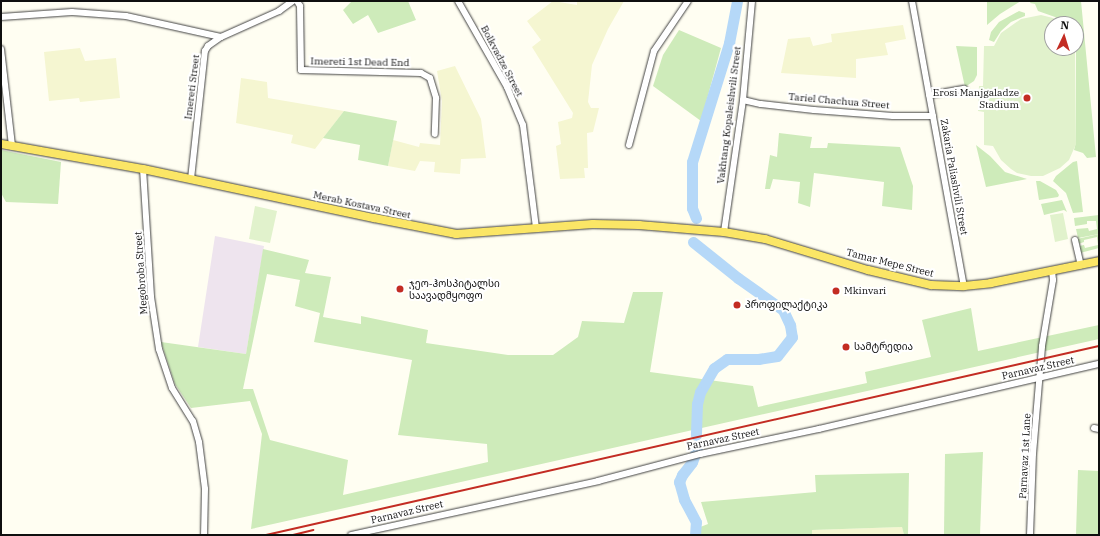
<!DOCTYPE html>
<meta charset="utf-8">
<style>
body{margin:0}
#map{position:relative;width:1100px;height:536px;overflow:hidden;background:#fffef2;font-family:"IBM Plex Serif","Noto Sans Georgian",serif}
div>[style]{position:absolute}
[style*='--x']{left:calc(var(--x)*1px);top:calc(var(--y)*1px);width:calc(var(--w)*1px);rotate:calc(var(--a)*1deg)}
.industrial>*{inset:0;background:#eee4ee}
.farmland>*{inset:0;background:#f5f6d1}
.green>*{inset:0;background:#ceebba}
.pitch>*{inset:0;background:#e1f2cc}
.river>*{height:11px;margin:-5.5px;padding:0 5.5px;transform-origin:5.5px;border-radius:5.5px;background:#b5d8f8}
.roads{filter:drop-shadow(0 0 1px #424242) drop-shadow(0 0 1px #424242)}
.minor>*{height:6px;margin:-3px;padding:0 3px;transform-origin:3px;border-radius:3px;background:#fff}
.major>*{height:8px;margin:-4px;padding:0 4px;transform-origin:4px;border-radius:4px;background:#fbe666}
.rail>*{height:2px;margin:-1px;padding:0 1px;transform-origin:1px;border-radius:1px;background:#c32c23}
.dots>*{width:11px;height:11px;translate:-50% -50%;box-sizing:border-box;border:2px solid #fff;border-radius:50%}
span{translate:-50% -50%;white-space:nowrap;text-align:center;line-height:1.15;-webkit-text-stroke:4px #fff;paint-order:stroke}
.street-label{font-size:10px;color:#0f0f0f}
.poi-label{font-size:10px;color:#0f0f0f}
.right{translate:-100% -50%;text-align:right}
.left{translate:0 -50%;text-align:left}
.frame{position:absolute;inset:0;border:2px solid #0f0f0f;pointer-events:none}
.north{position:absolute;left:1044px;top:16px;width:40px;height:40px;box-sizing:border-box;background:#fff;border:1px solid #9f9f9f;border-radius:50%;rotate:4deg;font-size:11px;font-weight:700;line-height:16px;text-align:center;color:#0f0f0f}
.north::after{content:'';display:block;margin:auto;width:14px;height:18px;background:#c32c23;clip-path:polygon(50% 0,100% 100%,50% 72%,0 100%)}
</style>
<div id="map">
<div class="industrial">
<div style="clip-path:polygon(215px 236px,264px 246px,246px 354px,198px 347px)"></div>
</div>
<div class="farmland">
<div style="clip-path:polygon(553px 1px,577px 5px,577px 1px,624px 1px,608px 29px,592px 65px,588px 102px,591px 108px,599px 108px,593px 132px,587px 133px,588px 168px,584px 168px,585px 178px,560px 179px,556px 146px,561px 144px,558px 122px,572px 118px,573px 113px,532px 47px,541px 40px,527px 21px)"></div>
<div style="clip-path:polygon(903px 25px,906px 39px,885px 43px,888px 55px,856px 59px,856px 78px,781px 73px,788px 39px,810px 37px,813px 46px,832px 42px,831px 34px)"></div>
<div style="clip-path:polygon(80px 48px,85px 61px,116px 58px,120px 98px,80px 102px,79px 98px,49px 101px,44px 52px)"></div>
<div style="clip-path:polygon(455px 66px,481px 119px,486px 158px,461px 159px,460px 174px,434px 172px,435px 162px,420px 161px,415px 171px,388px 166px,393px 140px,419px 147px,420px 143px,440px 145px,442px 101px,437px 71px)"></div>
<div style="clip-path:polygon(241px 78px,267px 82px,268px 98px,344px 111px,315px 149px,291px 143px,293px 135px,236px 123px)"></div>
<div style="clip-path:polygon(902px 527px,904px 535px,812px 535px,812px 530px)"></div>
</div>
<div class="green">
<div style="clip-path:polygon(352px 1px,408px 1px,416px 20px,378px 33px,368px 15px,353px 24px,343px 10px)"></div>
<div style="clip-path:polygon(987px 1px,1021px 1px,1000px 14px,987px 25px)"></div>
<div style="clip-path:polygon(1031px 1px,1081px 1px,1096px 157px,1087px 158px,1083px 153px,1074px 150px,1076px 142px,1076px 24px,1063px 24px,1055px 17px,1038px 11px,1035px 4px,1030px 3px)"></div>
<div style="clip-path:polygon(1019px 11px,1025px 13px,1025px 16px,1011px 22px,1001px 31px,994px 42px,989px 40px,991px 32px,999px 22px)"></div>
<div style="clip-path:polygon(679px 30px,721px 48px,701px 121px,653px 86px,663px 55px)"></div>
<div style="clip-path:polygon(956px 46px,977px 47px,977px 75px,974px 81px,965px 87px)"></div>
<div style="clip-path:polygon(344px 111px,397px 121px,388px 166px,358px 160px,360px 145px,323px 138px)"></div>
<div style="clip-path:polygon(779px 133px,812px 137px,810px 148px,827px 148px,828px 143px,900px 147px,913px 186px,912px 210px,882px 206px,884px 182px,814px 173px,810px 207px,798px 203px,800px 182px,773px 179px,770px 189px,765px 189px,770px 155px,777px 157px)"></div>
<div style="clip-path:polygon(976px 145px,990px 156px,1005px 172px,1027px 179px,986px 187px)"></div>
<div style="clip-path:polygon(1px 150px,61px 162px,58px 204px,6px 202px,1px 193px)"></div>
<div style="clip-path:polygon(1077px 161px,1083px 212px,1073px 213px,1066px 193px,1053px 181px,1056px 176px,1073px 162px)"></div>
<div style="clip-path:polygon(1036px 181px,1040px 181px,1056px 190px,1059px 195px,1058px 197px,1039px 200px)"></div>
<div style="clip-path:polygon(1062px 200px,1067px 212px,1064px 210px,1044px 215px,1041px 204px)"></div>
<div style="clip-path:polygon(1099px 215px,1099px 234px,1078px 238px,1076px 229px,1088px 228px,1089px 231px,1097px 229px,1096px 221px,1087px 221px,1087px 224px,1075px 226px,1074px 218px)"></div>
<div style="clip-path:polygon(1099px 234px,1099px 248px,1080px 253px,1079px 246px,1084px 245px,1085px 248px,1098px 245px,1097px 237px,1084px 240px,1084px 242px,1078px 244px,1077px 239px)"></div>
<div style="clip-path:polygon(evenodd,263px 249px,309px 260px,305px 273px,331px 277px,323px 317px,361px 324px,361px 316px,428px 330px,426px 343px,508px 355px,553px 355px,578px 337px,582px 321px,624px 323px,633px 292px,663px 292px,650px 372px,753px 386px,758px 407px,867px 383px,865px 372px,931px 357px,922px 320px,971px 308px,978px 351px,1099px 325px,1099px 339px,251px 529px,262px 434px,250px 401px,191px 408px,175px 384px,161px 342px,246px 354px,263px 249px,267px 274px,300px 280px,295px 306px,320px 313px,314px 342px,412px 360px,398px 435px,487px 444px,488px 462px,343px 495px,348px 460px,270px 440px,253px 389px,243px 389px,267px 274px)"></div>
<div style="clip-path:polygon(983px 452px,980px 535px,944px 535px,945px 454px)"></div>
<div style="clip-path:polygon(1078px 470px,1099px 471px,1099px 535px,1076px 535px)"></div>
<div style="clip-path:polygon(909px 473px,908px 535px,904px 535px,902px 527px,812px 530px,812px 535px,695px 535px,695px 529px,708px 524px,701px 502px,816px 492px,815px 475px)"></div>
</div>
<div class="pitch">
<div style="clip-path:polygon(1041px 15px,1053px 18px,1061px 24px,1052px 24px,1052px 48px,1075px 48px,1076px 144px,1069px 160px,1060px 168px,1043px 176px,1031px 176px,1017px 173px,1011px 169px,1001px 160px,993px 146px,984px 145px,984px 112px,978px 111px,979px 86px,983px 86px,984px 46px,994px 46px,1001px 33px,1021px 19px)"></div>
<div style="clip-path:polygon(255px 206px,277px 211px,270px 243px,249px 239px)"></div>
<div style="clip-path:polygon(1063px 213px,1068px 239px,1055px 242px,1050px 215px)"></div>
</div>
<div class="river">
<div style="--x:696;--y:218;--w:11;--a:-112"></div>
<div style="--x:692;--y:208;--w:46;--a:-90"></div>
<div style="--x:692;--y:162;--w:125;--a:-72.7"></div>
<div style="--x:729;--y:43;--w:43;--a:-79.2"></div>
<div style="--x:693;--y:242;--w:58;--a:38.7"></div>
<div style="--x:738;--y:278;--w:55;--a:35.4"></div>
<div style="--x:783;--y:310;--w:17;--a:65"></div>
<div style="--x:790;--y:325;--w:12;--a:81"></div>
<div style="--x:792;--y:337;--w:24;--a:128"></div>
<div style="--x:777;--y:356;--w:19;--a:171"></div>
<div style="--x:758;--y:359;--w:31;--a:180"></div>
<div style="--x:727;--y:359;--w:16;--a:145"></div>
<div style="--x:714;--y:368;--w:28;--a:120"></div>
<div style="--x:700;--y:392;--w:12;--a:104"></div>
<div style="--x:697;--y:404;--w:31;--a:92"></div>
<div style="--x:695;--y:535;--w:13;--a:-86"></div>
<div style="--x:696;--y:522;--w:26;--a:-118"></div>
<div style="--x:684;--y:499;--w:18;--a:-106"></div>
<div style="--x:679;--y:482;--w:8;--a:-67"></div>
<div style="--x:682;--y:475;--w:16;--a:-52"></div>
<div style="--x:692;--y:462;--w:15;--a:-70"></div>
</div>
<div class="roads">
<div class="minor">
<div style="--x:297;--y:1;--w:6;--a:59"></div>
<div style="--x:300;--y:6;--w:64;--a:89.1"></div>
<div style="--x:301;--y:70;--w:120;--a:1.4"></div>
<div style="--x:421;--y:73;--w:10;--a:29"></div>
<div style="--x:430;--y:78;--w:21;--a:73"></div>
<div style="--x:436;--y:98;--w:36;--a:92"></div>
<div style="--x:458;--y:1;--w:99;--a:60.3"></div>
<div style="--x:507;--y:87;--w:41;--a:67.2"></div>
<div style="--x:523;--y:125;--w:104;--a:82.8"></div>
<div style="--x:912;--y:1;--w:290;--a:79.7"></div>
<div style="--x:1;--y:17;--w:71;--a:-4"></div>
<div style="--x:72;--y:12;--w:54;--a:4.2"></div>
<div style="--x:126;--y:16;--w:97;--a:12.5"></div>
<div style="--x:1;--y:49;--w:98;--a:83.5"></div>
<div style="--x:929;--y:95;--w:36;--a:-10"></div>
<div style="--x:743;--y:100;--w:18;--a:13"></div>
<div style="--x:761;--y:104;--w:53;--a:6.5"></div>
<div style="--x:814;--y:110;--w:79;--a:4.3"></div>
<div style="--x:893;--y:116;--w:40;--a:0"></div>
<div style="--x:629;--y:145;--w:97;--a:-75.1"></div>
<div style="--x:654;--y:51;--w:60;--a:-55.8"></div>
<div style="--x:143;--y:169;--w:128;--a:86.4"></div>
<div style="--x:151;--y:297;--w:53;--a:81.3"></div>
<div style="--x:159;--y:349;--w:41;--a:71.6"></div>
<div style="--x:172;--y:388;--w:39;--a:58"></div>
<div style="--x:193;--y:421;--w:22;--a:74"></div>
<div style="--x:199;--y:442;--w:47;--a:82.7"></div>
<div style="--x:205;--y:489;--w:46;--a:91.2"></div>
<div style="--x:191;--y:179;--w:129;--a:-83.8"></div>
<div style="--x:205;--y:51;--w:6;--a:-59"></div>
<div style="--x:208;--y:46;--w:16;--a:-35"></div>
<div style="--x:221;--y:37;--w:64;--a:-24.1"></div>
<div style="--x:279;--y:11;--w:17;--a:-36"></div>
<div style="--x:724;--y:232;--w:133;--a:-81.8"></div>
<div style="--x:743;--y:100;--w:99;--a:-84.8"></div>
<div style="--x:1075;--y:240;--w:26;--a:77"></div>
<div style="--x:1094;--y:428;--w:5;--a:11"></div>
<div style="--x:351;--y:535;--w:253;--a:-12.3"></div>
<div style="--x:598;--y:481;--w:106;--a:-14.8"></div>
<div style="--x:700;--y:454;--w:122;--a:-11.9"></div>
<div style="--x:819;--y:429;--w:287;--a:-13.1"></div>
<div style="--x:1030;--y:535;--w:81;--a:-87.9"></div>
<div style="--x:1033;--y:454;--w:108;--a:-85.2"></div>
<div style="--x:1042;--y:346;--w:67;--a:-80.5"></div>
<div style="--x:1053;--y:280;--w:9;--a:-96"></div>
</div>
<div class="major">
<div style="--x:1;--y:144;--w:144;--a:10"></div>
<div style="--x:143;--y:169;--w:236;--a:12"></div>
<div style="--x:374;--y:218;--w:84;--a:11"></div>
<div style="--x:456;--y:234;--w:137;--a:-4.2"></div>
<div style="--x:593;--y:224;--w:46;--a:1.2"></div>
<div style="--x:639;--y:225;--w:85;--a:4.7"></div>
<div style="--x:724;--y:232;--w:42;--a:9.7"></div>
<div style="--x:765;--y:239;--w:108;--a:16.8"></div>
<div style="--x:868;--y:270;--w:65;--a:13.4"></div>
<div style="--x:931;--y:285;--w:33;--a:2"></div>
<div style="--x:964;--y:286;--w:27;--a:-6"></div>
<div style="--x:991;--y:283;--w:110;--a:-11.5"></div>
</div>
</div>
<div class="rail">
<div style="--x:266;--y:535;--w:854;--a:-12.78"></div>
<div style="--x:293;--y:535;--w:21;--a:-14"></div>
</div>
<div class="dots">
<div style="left:1027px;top:98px;background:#c32c23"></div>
<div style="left:400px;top:289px;background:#c32c23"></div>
<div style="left:836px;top:291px;background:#c32c23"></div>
<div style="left:737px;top:305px;background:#c32c23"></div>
<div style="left:846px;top:347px;background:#c32c23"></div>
</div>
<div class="street-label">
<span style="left:502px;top:61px;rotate:62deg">Bolkvadze Street</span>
<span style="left:360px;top:62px;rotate:1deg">Imereti 1st Dead End</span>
<span style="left:192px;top:87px;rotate:-83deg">Imereti Street</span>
<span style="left:839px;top:101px;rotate:5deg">Tariel Chachua Street</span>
<span style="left:729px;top:115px;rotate:-83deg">Vakhtang Kopaleishvili Street</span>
<span style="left:954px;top:177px;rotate:80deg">Zakaria Paliashvili Street</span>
<span style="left:362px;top:205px;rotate:12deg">Merab Kostava Street</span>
<span style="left:890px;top:263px;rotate:14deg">Tamar Mepe Street</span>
<span style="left:141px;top:273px;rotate:-94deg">Megobroba Street</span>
<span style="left:1038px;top:368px;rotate:-13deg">Parnavaz Street</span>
<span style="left:723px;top:439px;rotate:-12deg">Parnavaz Street</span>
<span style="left:1025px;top:456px;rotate:-87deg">Parnavaz 1st Lane</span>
<span style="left:407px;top:512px;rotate:-13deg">Parnavaz Street</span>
</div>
<div class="poi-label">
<span class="right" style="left:1019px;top:98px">Erosi Manjgaladze<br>Stadium</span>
<span class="left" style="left:409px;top:289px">ჯეო-ჰოსპიტალსი<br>საავადმყოფო</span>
<span class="left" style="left:844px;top:291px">Mkinvari</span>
<span class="left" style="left:745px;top:305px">პროფილაქტიკა</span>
<span class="left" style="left:854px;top:347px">სამტრედია</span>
</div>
<div class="frame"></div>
<div class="north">N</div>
</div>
